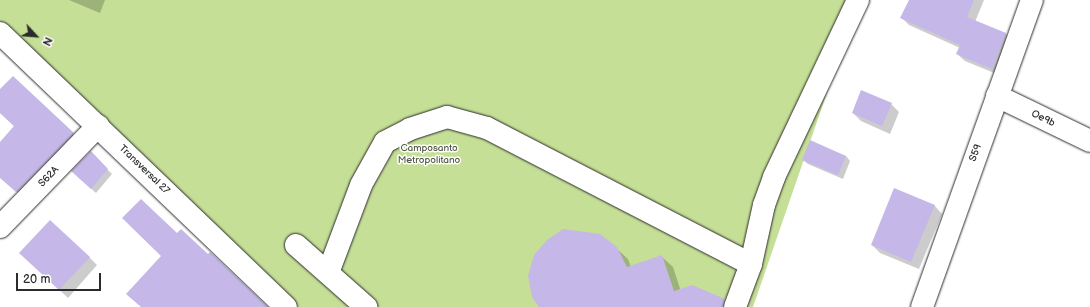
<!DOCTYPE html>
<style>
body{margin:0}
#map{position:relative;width:1090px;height:307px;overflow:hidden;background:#fff;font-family:"Balsamiq Sans",sans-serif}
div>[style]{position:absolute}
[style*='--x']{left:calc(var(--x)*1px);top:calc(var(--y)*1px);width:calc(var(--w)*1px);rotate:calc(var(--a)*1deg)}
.green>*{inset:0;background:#c5df96}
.shadow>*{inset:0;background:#0003}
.building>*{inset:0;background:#c5b7e8}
.roads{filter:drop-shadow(0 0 1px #2b2b2b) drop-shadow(0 0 1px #2b2b2b)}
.street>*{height:22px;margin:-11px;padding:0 11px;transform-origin:11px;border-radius:11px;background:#fff}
span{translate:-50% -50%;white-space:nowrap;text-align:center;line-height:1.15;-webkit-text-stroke:3px #fff;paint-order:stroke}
.street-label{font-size:10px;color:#2b2b2b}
.park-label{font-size:10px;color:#525846}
.north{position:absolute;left:16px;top:16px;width:40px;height:40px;-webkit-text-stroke:3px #fff;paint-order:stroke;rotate:116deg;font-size:11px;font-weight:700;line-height:16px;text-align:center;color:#2b2b2b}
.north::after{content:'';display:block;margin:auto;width:14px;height:18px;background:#2b2b2b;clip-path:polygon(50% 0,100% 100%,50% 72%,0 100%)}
.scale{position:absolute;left:16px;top:273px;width:85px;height:18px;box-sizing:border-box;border:2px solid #2b2b2b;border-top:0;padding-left:5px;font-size:12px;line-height:14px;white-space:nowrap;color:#2b2b2b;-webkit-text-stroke:3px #fff;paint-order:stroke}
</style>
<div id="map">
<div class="green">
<div style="clip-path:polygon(0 0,859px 0,753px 307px,286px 307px,0 44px)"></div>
</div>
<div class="shadow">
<div style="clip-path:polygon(69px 0,105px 0,100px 13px)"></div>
<div style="clip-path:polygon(910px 0,984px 0,975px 22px,1006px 34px,1013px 41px,999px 75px,965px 61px,957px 54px,960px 48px,909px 25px,902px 18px)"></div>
<div style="clip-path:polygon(0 91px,73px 134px,81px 142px,25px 199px,0 177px,0 143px,15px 127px,0 113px)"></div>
<div style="clip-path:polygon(891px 104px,899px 112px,890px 134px,861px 121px,853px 113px)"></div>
<div style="clip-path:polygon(91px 153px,112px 174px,96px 193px,77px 176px)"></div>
<div style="clip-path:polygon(846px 156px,850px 161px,843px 179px,808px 164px,803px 160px)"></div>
<div style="clip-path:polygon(934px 205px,942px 214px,919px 269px,880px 253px,872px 245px)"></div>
<div style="clip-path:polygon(616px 248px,628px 259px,631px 267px,662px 257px,673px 267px,686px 307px,540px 307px)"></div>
<div style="clip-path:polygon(89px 257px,97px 265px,68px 298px,29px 261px)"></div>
</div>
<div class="building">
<div style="clip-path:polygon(909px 0,974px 0,967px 17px,1006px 33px,992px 69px,956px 54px,960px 45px,900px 18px)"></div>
<div style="clip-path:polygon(13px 76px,74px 133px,16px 192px,0 178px,0 142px,14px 126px,0 113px,0 89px)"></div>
<div style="clip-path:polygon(861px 90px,892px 103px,882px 126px,852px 113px)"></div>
<div style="clip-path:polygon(810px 140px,846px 156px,838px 175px,802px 160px)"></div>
<div style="clip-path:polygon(91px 151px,108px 169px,91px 189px,71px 171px)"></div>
<div style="clip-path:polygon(894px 188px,935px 205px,911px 262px,871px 245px)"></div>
<div style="clip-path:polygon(141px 199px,177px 233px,181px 229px,208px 254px,210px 252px,268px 307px,141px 307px,126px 294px,161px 256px,122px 218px)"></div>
<div style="clip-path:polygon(50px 220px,90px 257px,59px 290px,19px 253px)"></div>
<div style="clip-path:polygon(563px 229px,600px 234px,617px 247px,627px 267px,662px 255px,674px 291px,692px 285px,725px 299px,723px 307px,539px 307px,532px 297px,528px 276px,534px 255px,547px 240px)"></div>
</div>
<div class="roads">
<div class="street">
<div style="--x:0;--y:33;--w:396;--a:43.8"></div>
<div style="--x:997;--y:96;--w:103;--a:25.8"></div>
<div style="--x:0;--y:227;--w:141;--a:-45.9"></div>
<div style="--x:296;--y:245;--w:94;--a:41.5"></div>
<div style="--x:328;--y:273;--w:94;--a:-69.4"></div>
<div style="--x:361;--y:185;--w:49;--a:-60.8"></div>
<div style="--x:385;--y:142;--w:28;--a:-27"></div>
<div style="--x:410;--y:129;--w:39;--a:-18"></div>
<div style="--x:447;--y:117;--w:41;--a:15.4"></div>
<div style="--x:487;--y:128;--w:297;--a:27.3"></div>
<div style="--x:735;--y:307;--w:46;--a:-69.6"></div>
<div style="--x:751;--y:264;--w:60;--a:-77.6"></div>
<div style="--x:764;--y:205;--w:30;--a:-70"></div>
<div style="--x:774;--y:177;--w:196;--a:-64.6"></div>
<div style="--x:922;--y:307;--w:326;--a:-70.3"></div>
</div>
</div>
<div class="street-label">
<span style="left:1043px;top:119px;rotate:26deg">Oe9b</span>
<span style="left:976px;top:153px;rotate:-70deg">S59</span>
<span style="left:144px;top:170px;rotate:44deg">Transversal 27</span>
<span style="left:49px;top:177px;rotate:-46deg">S62A</span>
</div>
<div class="park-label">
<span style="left:429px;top:154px">Camposanto<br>Metropolitano</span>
</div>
<div class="north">N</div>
<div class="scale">20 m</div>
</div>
